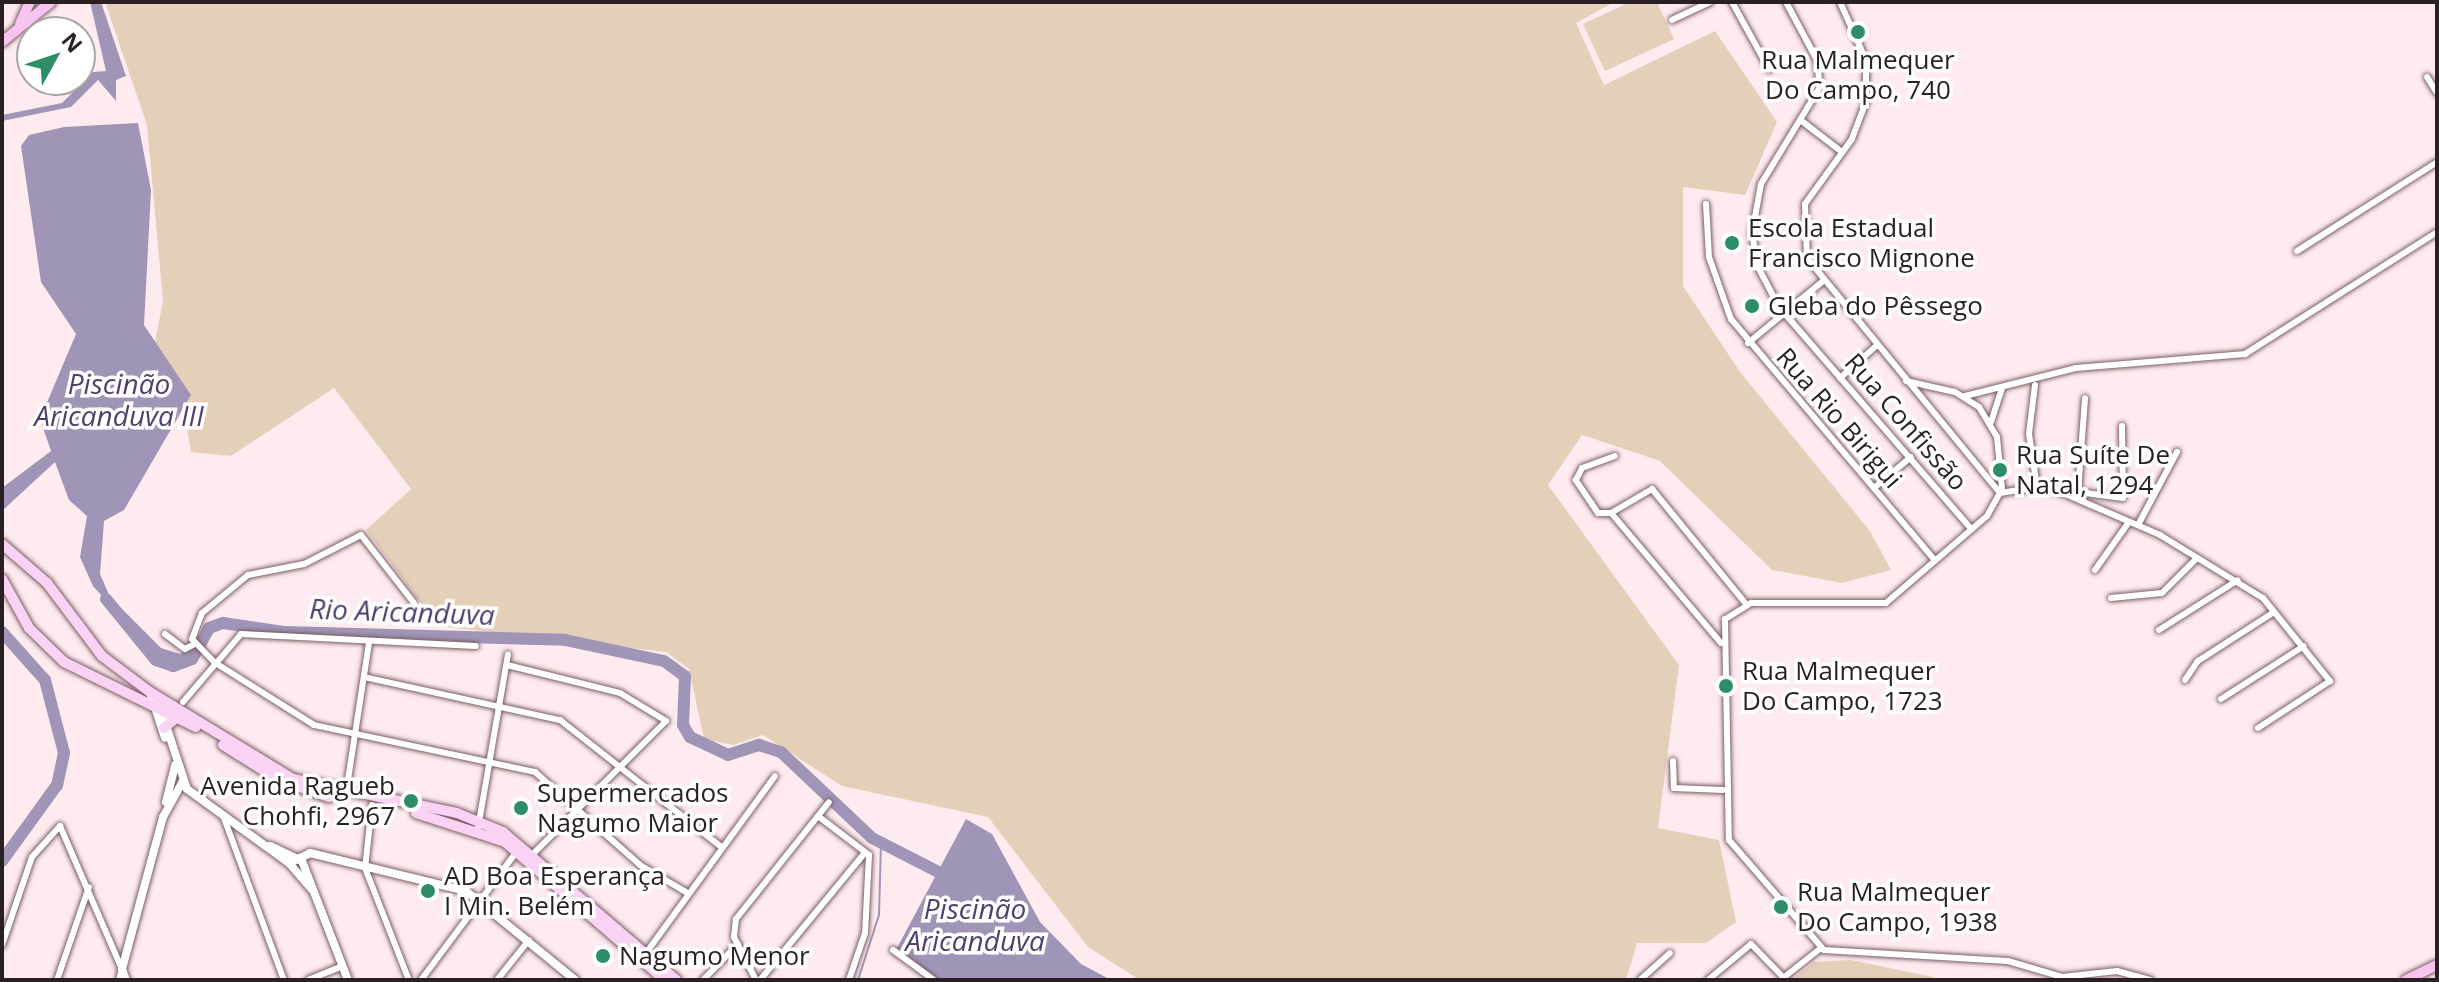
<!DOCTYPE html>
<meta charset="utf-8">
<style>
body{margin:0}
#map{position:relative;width:2439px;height:982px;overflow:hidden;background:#feebef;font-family:"Open Sans",sans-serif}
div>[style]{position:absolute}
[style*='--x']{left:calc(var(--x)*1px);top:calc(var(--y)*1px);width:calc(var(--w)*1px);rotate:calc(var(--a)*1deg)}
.green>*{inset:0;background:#e4cfb9}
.water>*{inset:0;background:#a195b7}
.stream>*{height:2px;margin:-1px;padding:0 1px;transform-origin:1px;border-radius:1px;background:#a195b7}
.river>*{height:12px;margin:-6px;padding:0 6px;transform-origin:6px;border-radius:6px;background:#a195b7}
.roads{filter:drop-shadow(0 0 2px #7a5f65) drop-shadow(0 0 2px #7a5f65)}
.minor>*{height:6px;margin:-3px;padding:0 3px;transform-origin:3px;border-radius:3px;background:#fff}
.tertiary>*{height:8px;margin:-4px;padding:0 4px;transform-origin:4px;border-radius:4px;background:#fff}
.primary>*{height:10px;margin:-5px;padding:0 5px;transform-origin:5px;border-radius:5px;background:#fad2f3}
.trunk>*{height:10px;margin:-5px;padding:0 5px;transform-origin:5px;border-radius:5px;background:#f8c3ef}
.dots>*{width:22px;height:22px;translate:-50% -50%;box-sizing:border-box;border:4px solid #fff;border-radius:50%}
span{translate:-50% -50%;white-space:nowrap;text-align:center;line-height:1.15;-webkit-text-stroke:7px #fff;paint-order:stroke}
.poi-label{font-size:26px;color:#2a1f22}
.left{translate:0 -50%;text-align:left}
.right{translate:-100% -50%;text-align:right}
.street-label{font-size:26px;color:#2a1f22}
.water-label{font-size:28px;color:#513e6e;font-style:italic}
.frame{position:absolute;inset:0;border:4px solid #2a1f22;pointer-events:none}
.north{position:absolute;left:16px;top:16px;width:80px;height:80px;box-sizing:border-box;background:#fff;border:2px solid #aaa5a7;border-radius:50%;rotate:50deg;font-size:22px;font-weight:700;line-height:32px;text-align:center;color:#2a1f22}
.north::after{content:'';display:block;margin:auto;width:28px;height:36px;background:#2d8d66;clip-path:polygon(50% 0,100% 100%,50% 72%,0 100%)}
</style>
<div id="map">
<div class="green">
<div style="clip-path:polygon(105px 2px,1614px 2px,1576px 23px,1604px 85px,1715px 31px,1777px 122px,1745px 195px,1683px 187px,1683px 286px,1740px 372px,1870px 531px,1891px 570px,1842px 583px,1772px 570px,1660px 461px,1582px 435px,1548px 485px,1679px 665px,1658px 828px,1719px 840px,1736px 922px,1706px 943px,1637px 943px,1626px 980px,1140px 980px,1088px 947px,988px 817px,842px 786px,763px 735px,733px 745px,704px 739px,689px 669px,666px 652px,438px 626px,366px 530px,411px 489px,334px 388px,231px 456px,191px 452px,184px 409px,147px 384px,163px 301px,147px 125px)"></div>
<div style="clip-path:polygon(1630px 2px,1657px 2px,1674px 39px,1605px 71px,1583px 24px)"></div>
<div style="clip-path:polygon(1851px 960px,1933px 977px,1934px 980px,1792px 980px,1814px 962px)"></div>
</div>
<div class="water">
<div style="clip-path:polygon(90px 2px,101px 2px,126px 76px,116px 80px,116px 101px,98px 80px,71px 107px,2px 121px,2px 115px,62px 103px,93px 72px,106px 71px)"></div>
<div style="clip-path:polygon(138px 123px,151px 190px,144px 325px,191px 395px,124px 510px,104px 521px,100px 574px,110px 597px,161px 648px,180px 654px,202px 637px,207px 641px,190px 663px,156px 656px,93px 586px,80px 557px,87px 516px,69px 500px,55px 462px,2px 511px,2px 488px,51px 451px,40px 419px,76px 334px,41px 282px,21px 146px,29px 135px,64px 127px)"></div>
<div style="clip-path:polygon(966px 819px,992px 834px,1040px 922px,1081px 964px,1111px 980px,937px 980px,897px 948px)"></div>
</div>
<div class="stream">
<div style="--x:858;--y:980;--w:68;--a:-72.1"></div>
<div style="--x:879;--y:915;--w:72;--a:-88.4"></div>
</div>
<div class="river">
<div style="--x:106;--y:599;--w:79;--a:50.7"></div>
<div style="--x:156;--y:660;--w:18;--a:19"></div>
<div style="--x:173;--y:666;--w:20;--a:-20"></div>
<div style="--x:192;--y:659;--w:35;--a:-61"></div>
<div style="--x:209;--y:628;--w:15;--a:-20"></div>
<div style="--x:223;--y:623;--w:63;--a:8.3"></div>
<div style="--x:285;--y:632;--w:280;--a:1.6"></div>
<div style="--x:565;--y:640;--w:101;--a:12"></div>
<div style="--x:664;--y:661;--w:26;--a:36"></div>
<div style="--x:685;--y:676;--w:49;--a:92.3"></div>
<div style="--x:683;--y:725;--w:14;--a:60"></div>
<div style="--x:690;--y:737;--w:42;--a:25.3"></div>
<div style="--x:728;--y:755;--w:33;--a:-18"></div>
<div style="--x:759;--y:745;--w:23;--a:18"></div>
<div style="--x:781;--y:752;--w:125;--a:43.4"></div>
<div style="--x:872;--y:838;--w:88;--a:27.1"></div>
<div style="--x:2;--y:632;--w:64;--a:48.1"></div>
<div style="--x:45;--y:680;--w:75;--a:75.4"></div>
<div style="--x:64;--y:753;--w:33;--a:102"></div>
<div style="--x:57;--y:785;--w:94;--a:125.9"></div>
</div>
<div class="roads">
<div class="minor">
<div style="--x:1732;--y:2;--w:77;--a:61.1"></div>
<div style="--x:1786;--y:2;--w:66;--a:61.9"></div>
<div style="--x:1817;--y:60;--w:27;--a:84"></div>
<div style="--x:1820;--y:87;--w:114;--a:121.3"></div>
<div style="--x:1761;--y:184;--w:50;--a:100.4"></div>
<div style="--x:1752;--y:233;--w:35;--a:80"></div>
<div style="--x:1758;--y:267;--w:45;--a:62.3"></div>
<div style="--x:1779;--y:307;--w:294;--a:49.1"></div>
<div style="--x:1840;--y:2;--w:64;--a:65.9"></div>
<div style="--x:1866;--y:60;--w:42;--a:90"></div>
<div style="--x:1866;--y:102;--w:40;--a:111"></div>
<div style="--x:1852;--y:139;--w:80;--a:125.9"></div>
<div style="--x:1805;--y:204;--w:54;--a:87.9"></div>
<div style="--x:1807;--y:258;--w:304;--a:50.6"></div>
<div style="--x:1672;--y:20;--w:42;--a:-25.3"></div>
<div style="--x:2427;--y:77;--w:19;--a:58"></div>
<div style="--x:1803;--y:122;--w:49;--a:37.6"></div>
<div style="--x:1706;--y:204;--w:53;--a:86.8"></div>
<div style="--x:1709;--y:257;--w:66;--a:70.5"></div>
<div style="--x:1731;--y:319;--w:314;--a:49.8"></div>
<div style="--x:2297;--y:251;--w:166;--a:-32.4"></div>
<div style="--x:1748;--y:343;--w:96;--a:-39.5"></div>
<div style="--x:1840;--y:378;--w:48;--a:-41.6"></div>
<div style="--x:1906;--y:381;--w:50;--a:12.7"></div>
<div style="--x:1955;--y:392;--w:28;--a:32"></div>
<div style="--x:1979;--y:407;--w:35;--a:59"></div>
<div style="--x:1997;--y:437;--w:52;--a:84.5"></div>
<div style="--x:2002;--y:489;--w:31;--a:119"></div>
<div style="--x:1987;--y:516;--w:133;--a:139.3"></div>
<div style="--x:1886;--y:603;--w:135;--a:180"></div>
<div style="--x:1751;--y:603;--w:31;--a:148"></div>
<div style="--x:1725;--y:619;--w:221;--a:89"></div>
<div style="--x:1729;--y:840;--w:145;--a:49.2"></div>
<div style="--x:1824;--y:950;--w:184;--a:3.4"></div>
<div style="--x:2008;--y:961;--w:56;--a:16.5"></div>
<div style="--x:2062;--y:977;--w:55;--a:-6.2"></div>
<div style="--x:2117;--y:971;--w:35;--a:15"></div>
<div style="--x:2035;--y:385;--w:49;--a:97"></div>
<div style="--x:2029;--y:434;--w:54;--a:81.4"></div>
<div style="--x:1965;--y:396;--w:114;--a:-14.2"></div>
<div style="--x:2076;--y:368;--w:170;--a:-4.7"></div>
<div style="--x:2245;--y:354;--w:227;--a:-32.4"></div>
<div style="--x:1991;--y:422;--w:35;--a:-72"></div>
<div style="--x:1874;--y:488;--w:48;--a:-40"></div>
<div style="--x:2052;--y:489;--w:26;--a:7"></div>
<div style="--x:2078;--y:492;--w:94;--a:-85.7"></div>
<div style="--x:2078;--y:492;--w:45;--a:7.6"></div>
<div style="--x:2123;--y:498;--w:72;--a:-90.8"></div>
<div style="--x:2000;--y:493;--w:37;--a:-9"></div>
<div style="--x:2037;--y:487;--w:27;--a:13"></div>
<div style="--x:2063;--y:493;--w:106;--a:23.4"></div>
<div style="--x:2160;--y:535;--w:121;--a:31.5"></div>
<div style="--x:2263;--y:598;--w:107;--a:51.1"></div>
<div style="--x:2330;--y:681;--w:86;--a:146.9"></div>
<div style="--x:1611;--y:513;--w:13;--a:180"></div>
<div style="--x:1598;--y:513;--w:40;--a:-124"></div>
<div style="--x:1576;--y:480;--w:13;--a:-63"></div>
<div style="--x:1582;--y:468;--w:35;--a:-20"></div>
<div style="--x:2138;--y:525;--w:83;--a:-61.9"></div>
<div style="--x:2095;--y:570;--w:59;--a:-54.7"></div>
<div style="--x:2111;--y:598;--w:51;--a:-5.6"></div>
<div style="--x:2162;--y:593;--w:49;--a:-45"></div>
<div style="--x:414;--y:603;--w:86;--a:-127.9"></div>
<div style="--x:361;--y:535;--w:64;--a:153"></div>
<div style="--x:304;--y:564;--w:57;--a:168.9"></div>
<div style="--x:248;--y:575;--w:60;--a:140.4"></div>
<div style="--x:202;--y:613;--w:28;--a:111"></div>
<div style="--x:192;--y:639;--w:32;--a:46"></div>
<div style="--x:214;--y:662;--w:118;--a:32.2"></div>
<div style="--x:314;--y:725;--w:226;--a:12"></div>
<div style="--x:535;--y:772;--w:140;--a:41.5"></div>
<div style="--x:640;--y:865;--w:53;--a:30.4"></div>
<div style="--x:2159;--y:630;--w:93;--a:-32.3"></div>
<div style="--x:165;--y:634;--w:25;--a:37"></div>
<div style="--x:185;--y:649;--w:9;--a:-27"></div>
<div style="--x:1721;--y:643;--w:170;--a:-130.2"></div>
<div style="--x:1611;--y:513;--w:48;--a:-30.3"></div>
<div style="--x:1652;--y:489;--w:149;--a:50.7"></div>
<div style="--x:507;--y:665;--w:116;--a:13.9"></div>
<div style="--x:620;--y:693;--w:54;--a:31.3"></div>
<div style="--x:666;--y:721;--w:188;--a:135"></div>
<div style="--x:364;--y:677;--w:201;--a:12.4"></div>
<div style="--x:560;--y:720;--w:204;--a:38.2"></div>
<div style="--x:2185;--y:680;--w:23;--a:-56"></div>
<div style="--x:2198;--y:661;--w:90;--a:-32.8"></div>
<div style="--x:2221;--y:699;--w:98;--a:-32.6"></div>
<div style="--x:183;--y:702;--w:89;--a:-49.5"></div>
<div style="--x:241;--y:634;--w:235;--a:2.9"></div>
<div style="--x:1673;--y:761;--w:27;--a:88"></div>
<div style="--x:1674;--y:788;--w:49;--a:2.3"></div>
<div style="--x:346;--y:793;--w:152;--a:-81.3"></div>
<div style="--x:372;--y:805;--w:63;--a:96.3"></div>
<div style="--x:365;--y:868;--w:120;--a:68.6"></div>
<div style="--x:818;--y:816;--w:64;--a:37.4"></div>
<div style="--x:869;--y:855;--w:78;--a:92.9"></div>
<div style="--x:865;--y:933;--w:50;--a:108.8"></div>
<div style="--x:224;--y:818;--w:173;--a:69.7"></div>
<div style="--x:478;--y:828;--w:176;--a:-80.2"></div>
<div style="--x:2;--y:945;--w:93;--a:-71.2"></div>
<div style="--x:32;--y:857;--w:42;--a:-47.9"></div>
<div style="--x:60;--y:826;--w:156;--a:66.6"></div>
<div style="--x:122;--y:969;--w:11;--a:105"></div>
<div style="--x:893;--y:950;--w:51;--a:36.2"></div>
<div style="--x:646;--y:953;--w:219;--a:-53.9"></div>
<div style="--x:1783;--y:978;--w:48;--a:-38.3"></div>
<div style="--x:57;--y:980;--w:98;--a:-71"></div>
<div style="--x:308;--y:980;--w:37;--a:-22"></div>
<div style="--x:421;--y:980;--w:161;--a:-53.3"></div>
<div style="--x:497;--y:980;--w:51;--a:-51.3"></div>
<div style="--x:703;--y:980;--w:50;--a:-45.8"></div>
<div style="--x:756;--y:980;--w:48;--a:-117.1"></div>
<div style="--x:734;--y:937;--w:18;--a:-84"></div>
<div style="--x:736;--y:919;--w:149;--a:-51.5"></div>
<div style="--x:760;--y:980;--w:162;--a:-50.5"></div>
<div style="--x:1640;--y:980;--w:40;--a:-42"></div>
<div style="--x:1708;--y:980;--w:56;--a:-39.9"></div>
<div style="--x:1751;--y:944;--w:46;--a:45.9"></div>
</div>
<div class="tertiary">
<div style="--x:150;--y:692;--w:48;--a:71.9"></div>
<div style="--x:159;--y:704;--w:89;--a:71.8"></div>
<div style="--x:187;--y:789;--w:126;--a:36"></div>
<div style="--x:289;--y:863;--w:35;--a:49"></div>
<div style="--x:166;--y:802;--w:38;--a:-76"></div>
<div style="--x:270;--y:846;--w:35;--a:25"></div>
<div style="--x:302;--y:861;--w:128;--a:68.9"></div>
<div style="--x:289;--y:863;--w:23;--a:-25"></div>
<div style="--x:310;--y:853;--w:161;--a:13.7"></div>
<div style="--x:466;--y:891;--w:141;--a:39.2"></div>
<div style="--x:126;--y:980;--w:12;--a:-110"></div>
<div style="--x:122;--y:969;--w:157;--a:-74.9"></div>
<div style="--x:163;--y:817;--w:41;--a:-60.9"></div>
</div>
<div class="primary">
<div style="--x:2;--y:544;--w:60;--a:40.9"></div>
<div style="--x:47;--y:583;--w:91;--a:53"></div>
<div style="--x:102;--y:656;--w:60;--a:36.9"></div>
<div style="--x:150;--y:692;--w:167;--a:31.3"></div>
<div style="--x:293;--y:779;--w:167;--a:11.7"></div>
<div style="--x:457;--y:813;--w:50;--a:22.4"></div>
<div style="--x:503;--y:832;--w:228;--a:40.5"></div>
<div style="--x:2;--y:579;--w:56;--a:61.1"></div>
<div style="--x:29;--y:628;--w:49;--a:44.2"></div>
<div style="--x:64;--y:662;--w:147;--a:26.2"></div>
<div style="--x:164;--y:728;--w:17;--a:-40"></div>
<div style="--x:223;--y:745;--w:66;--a:32"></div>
<div style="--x:279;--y:780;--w:53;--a:18.8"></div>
<div style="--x:416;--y:813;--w:94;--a:18"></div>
<div style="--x:505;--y:842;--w:211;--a:40.8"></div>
</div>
<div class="trunk">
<div style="--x:20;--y:24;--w:24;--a:-66"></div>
<div style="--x:2;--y:42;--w:63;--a:-39.2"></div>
<div style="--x:2406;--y:980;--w:34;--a:-26"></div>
</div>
</div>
<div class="dots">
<div style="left:1858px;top:32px;background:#2d8d66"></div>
<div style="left:1732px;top:243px;background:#2d8d66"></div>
<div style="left:1752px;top:306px;background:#2d8d66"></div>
<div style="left:2000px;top:470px;background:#2d8d66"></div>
<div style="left:1726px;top:686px;background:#2d8d66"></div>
<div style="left:411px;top:801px;background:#2d8d66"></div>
<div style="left:521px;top:808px;background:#2d8d66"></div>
<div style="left:428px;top:891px;background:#2d8d66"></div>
<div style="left:1781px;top:907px;background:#2d8d66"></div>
<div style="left:603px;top:956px;background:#2d8d66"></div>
</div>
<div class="poi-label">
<span style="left:1858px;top:75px">Rua Malmequer<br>Do Campo, 740</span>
<span class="left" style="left:1748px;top:243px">Escola Estadual<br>Francisco Mignone</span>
<span class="left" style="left:1768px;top:306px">Gleba do Pêssego</span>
<span class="left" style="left:2016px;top:470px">Rua Suíte De<br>Natal, 1294</span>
<span class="left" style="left:1742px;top:686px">Rua Malmequer<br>Do Campo, 1723</span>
<span class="right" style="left:395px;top:801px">Avenida Ragueb<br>Chohfi, 2967</span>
<span class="left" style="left:537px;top:808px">Supermercados<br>Nagumo Maior</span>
<span class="left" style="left:444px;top:891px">AD Boa Esperança<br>I Min. Belém</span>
<span class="left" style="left:1797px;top:907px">Rua Malmequer<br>Do Campo, 1938</span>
<span class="left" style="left:619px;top:956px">Nagumo Menor</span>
</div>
<div class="street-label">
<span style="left:1839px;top:418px;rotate:49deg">Rua Rio Birigui</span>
<span style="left:1906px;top:422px;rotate:49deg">Rua Confissão</span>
</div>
<div class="water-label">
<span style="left:119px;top:399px">Piscinão<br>Aricanduva III</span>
<span style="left:402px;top:611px;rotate:2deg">Rio Aricanduva</span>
<span style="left:975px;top:924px">Piscinão<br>Aricanduva</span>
</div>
<div class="frame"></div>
<div class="north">N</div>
</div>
